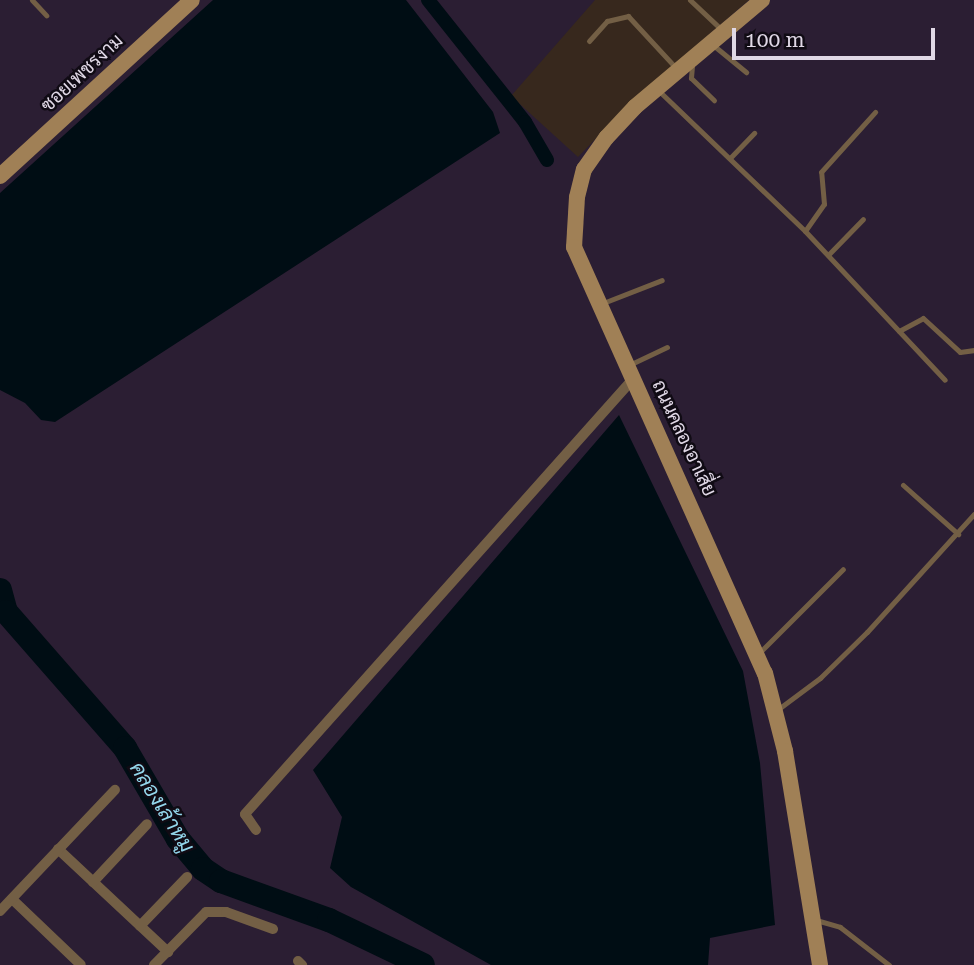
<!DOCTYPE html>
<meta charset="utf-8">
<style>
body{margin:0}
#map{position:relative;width:974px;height:965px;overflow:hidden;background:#2b1e33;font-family:"Roboto Serif",Sarabun,serif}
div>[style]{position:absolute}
.industrial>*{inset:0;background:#37281d}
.water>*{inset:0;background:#000d14}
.canal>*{height:14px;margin:-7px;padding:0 7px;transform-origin:7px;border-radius:7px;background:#000d14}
.river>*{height:24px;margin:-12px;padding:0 12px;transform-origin:12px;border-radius:12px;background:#000d14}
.lane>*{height:5px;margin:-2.5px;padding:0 2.5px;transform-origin:2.5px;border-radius:2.5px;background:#735f45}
.street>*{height:10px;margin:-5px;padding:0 5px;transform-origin:5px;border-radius:5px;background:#735f45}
.secondary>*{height:16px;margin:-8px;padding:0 8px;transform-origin:8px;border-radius:8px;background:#a08056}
span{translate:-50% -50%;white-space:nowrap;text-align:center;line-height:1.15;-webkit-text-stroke:5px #100b14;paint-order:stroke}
.street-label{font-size:19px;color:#e0d8e6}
.water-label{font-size:21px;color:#93d6eb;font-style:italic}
.scale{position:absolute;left:732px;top:28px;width:203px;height:32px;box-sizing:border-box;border:4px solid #e0d8e6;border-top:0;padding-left:9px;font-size:21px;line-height:24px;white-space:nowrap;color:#e0d8e6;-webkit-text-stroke:5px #100b14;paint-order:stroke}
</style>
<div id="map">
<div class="industrial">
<div style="clip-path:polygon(595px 0,749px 0,633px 100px,578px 157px,511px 96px)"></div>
</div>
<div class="water">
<div style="clip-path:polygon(213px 0,406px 0,493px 112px,500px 133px,55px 422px,41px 420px,25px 403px,0 390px,0 193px)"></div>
<div style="clip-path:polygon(619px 415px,743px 671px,760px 763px,775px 925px,710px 938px,708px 965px,491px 965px,351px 887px,330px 868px,342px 817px,313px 770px)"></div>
</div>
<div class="canal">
<div style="left:428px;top:0;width:156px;rotate:51.5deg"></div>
<div style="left:525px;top:122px;width:44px;rotate:59.9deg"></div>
</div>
<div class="river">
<div style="left:0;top:590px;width:23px;rotate:75deg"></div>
<div style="left:6px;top:612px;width:181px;rotate:48.8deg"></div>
<div style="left:125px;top:748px;width:105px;rotate:59.8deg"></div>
<div style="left:178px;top:839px;width:39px;rotate:50deg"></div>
<div style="left:203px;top:869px;width:22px;rotate:34deg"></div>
<div style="left:221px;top:881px;width:115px;rotate:19.9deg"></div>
<div style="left:329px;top:920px;width:104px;rotate:25.6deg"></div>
</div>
<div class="lane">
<div style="left:32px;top:0;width:21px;rotate:47deg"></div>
<div style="left:690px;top:0;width:44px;rotate:43.2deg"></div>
<div style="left:589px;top:41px;width:27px;rotate:-48deg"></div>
<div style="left:607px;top:21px;width:22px;rotate:-13deg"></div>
<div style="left:628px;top:16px;width:71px;rotate:47.3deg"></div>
<div style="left:713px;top:45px;width:43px;rotate:39.3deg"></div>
<div style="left:692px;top:66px;width:12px;rotate:95deg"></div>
<div style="left:691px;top:78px;width:32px;rotate:44deg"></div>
<div style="left:659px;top:91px;width:202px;rotate:43.8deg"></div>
<div style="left:805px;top:231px;width:204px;rotate:46.8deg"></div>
<div style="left:730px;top:158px;width:35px;rotate:-46deg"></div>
<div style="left:805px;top:231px;width:33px;rotate:-55deg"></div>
<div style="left:824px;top:204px;width:32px;rotate:-95deg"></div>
<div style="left:821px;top:172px;width:81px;rotate:-48deg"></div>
<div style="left:828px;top:255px;width:50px;rotate:-45.8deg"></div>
<div style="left:603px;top:303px;width:63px;rotate:-21.3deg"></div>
<div style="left:899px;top:331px;width:27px;rotate:-28deg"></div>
<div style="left:923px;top:318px;width:50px;rotate:42.6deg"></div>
<div style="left:960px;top:352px;width:14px;rotate:-8deg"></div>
<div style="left:629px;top:365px;width:42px;rotate:-25.3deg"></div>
<div style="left:903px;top:485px;width:74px;rotate:41.7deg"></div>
<div style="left:758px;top:654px;width:120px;rotate:-45deg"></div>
<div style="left:777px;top:710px;width:54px;rotate:-36.7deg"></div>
<div style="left:820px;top:678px;width:66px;rotate:-44.4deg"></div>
<div style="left:867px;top:632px;width:159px;rotate:-47.8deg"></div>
<div style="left:816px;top:920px;width:25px;rotate:16deg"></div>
<div style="left:840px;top:927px;width:62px;rotate:37.8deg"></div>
</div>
<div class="street">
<div style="left:256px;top:830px;width:19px;rotate:-125deg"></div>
<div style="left:245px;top:814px;width:583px;rotate:-48.27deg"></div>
<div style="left:58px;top:849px;width:151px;rotate:43.1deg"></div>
<div style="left:93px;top:882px;width:79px;rotate:-47deg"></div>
<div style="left:12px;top:899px;width:95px;rotate:43.7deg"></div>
<div style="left:0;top:911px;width:167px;rotate:-46.5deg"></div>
<div style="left:140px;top:926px;width:68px;rotate:-46.2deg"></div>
<div style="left:298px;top:961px;width:6px;rotate:45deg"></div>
<div style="left:154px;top:965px;width:74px;rotate:-45.5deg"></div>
<div style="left:206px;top:912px;width:20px"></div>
<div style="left:226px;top:912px;width:50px;rotate:19.9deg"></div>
</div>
<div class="secondary">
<div style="left:762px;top:0;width:166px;rotate:139.9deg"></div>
<div style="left:635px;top:107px;width:42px;rotate:133.1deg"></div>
<div style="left:606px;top:138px;width:38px;rotate:125deg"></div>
<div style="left:584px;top:169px;width:29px;rotate:104deg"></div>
<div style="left:577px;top:197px;width:50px;rotate:93.4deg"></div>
<div style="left:574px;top:247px;width:467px;rotate:65.9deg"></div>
<div style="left:765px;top:673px;width:81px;rotate:75.6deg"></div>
<div style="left:785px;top:751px;width:217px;rotate:80.7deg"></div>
<div style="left:0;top:176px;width:260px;rotate:-42.5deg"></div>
</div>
<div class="street-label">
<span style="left:82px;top:73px;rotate:-43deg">ซอยเพชรงาม</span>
<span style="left:684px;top:438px;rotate:65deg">ถนนคลองอาเสี่ย</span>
</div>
<div class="water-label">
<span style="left:162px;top:807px;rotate:58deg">คลองเล้าหมู</span>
</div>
<div class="scale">100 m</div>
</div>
